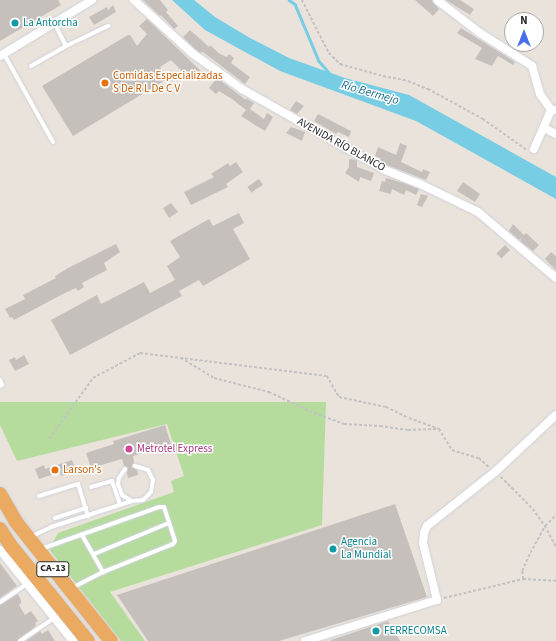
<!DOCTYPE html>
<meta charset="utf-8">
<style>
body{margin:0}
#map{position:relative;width:556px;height:641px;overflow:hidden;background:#eae3db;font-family:"Source Sans 3",sans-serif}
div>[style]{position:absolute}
.green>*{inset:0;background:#b5dc9c}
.water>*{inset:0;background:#76cde4}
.stream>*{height:2.5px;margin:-1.25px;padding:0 1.25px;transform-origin:1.25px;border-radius:1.25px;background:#76cde4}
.building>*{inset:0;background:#c5c0bb;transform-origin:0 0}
.path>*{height:1.5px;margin-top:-0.75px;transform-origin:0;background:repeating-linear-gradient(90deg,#c3c3c3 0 3px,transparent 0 5px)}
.roads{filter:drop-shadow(0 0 1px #ced2dc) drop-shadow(0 0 1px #ced2dc)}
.service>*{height:4px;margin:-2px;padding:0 2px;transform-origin:2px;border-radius:2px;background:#fff}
.minor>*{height:8px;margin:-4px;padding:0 4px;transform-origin:4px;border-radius:4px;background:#fff}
.trunk>*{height:14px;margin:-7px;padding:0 7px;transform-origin:7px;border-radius:7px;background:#ebaa62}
.dots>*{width:11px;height:11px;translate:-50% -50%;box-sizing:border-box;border:2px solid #fff;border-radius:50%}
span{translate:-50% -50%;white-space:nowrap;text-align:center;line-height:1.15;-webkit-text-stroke:3px #fff;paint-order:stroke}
.shield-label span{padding:1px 3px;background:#fff;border:1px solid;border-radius:3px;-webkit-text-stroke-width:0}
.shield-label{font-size:10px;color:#282828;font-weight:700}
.culture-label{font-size:11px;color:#0d838f}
.left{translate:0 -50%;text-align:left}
.food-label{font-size:11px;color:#c56008}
.street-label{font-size:11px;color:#282828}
.hotel-label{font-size:11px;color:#b23c85}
.water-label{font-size:12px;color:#186c8d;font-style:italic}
.north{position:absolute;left:504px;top:12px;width:40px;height:40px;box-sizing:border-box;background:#fff;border:1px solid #a9a9a9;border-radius:50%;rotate:0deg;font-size:11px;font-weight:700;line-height:16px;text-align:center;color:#282828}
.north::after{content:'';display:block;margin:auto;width:14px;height:18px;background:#476feb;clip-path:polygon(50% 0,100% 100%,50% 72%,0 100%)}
</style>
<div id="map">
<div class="green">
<div style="clip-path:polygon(0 402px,326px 402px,322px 525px,110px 592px,145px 641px,121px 641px,49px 549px,58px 533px,174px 492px,171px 481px,184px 476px,167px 424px,17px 461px,0 425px)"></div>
</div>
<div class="water">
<div style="clip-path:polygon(172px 0,194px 0,215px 17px,250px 38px,289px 58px,345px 78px,409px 95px,556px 177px,556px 199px,416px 121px,280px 71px,205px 30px)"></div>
</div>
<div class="stream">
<div style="left:289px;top:0;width:7px;rotate:34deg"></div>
<div style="left:295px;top:4px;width:62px;rotate:67.2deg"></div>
<div style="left:319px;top:61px;width:18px;rotate:49deg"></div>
</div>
<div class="building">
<div style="clip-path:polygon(0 0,58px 0,61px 5px,0 41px)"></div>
<div style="clip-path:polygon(143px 0,160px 0,168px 10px,166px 12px,178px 26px,174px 29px,161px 15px,160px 16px)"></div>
<div style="clip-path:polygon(415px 0,432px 0,439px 9px,433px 16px)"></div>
<div style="clip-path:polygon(446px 0,460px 0,474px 9px,470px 15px)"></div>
<div style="clip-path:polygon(113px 5px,116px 12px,94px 25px,89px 17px,107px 7px,108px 10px)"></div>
<div style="clip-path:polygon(147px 19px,205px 75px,200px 81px,185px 70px,183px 72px,171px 60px,160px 67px,167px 79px,73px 136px,42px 86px,128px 35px,130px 35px,137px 46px,147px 34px,139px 26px)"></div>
<div style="clip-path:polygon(461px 28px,515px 62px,513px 65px,498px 56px,492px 66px,475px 59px,482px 48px,457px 33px)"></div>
<div style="clip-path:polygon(190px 30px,209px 47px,210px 45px,220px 54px,227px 57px,229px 54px,234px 58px,231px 63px,250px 77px,245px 84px,203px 52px,201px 53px,195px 49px,183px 37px)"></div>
<div style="clip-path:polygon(217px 78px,246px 100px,246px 98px,254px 103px,250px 109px,264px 119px,267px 113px,273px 117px,265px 131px,241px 116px,246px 110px,232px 99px,219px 91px,216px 94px,209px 88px)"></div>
<div style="clip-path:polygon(296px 101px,304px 106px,297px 114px,290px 110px)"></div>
<div style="clip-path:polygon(318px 114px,351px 131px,349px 137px,338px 132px,336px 134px,314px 121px)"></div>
<div style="clip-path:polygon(291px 127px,305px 132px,302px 141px,286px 133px)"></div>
<div style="clip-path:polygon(400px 143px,407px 146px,401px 162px,422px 172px,423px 169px,430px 172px,426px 180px,387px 165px,377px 159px,382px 159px,375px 156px,378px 147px,396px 155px)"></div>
<div style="clip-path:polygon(349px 159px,357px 160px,357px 167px,374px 173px,371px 181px,360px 177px,359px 182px,345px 173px,349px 167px)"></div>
<div style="clip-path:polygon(236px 162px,243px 172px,226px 184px,228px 187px,191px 205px,184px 192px,214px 177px,211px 174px,228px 163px,230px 166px)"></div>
<div style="clip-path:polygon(386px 178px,404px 183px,419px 189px,416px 195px,406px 190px,404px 195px,392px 189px,391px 194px,379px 191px,382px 181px,385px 182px)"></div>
<div style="left:259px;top:179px;width:7px;height:14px;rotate:56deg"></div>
<div style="clip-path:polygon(463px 182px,480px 194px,475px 202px,457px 191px)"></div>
<div style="clip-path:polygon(421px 194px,428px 196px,422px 207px,417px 205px)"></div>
<div style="clip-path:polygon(171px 203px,178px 212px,169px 218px,163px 208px)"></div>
<div style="clip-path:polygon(239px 213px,244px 223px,233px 229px,250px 259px,203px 286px,199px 280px,179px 291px,182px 296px,70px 355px,51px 320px,97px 295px,101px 304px,144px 282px,150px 293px,175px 280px,167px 266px,180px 257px,170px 241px,209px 219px,213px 226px)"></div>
<div style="clip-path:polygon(513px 224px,524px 235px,526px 233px,539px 245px,533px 251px,520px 241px,522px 237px,519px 240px,509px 231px)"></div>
<div style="clip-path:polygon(116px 244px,120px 252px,104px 263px,107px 270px,82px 283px,84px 287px,78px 291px,76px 288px,65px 293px,14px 320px,12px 317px,10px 318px,5px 309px,25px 299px,23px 295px,56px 278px,55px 276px,68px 268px)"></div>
<div style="left:505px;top:245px;width:7px;height:12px;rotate:45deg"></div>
<div style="clip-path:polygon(551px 252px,556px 256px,556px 270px,545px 259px)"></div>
<div style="clip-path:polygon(24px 355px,29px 364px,15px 371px,9px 360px,15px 357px,16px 360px)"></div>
<div style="clip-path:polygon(165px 425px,171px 444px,133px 456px,134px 463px,132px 467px,137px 470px,138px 475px,128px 478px,127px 473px,128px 468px,124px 466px,122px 459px,91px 468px,86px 453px,114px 444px,113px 441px)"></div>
<div style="clip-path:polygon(72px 460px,76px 471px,61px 476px,60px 472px,39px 479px,35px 469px,44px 465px,45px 469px)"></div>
<div style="clip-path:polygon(395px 504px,427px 597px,279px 641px,148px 641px,117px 595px)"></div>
<div style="clip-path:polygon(0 563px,17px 586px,0 598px)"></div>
<div style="clip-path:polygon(18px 594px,21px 600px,21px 603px,19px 605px,25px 615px,31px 611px,38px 621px,35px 623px,36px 626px,17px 641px,0 641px,0 605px)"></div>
<div style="clip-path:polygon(388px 621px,400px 641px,331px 641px,331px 640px)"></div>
<div style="clip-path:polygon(48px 630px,55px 641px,26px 641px,40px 631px,42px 634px)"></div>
</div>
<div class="path">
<div style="left:302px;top:0;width:59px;rotate:63deg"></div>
<div style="left:329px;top:53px;width:16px;rotate:45deg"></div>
<div style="left:340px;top:64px;width:45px;rotate:15.6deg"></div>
<div style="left:383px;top:76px;width:25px;rotate:11deg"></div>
<div style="left:408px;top:81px;width:22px;rotate:22deg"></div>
<div style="left:428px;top:89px;width:63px;rotate:28.6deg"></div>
<div style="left:483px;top:119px;width:54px;rotate:35.2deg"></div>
<div style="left:181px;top:358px;width:39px;rotate:31deg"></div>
<div style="left:214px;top:378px;width:57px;rotate:14.3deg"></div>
<div style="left:269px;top:392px;width:50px;rotate:25deg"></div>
<div style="left:314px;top:413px;width:32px;rotate:20deg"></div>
<div style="left:344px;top:424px;width:36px;rotate:3deg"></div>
<div style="left:380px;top:426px;width:28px;rotate:8deg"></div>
<div style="left:408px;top:430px;width:29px;rotate:-2deg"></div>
<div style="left:49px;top:439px;width:75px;rotate:-54.2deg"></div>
<div style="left:93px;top:378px;width:53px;rotate:-28deg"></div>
<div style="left:140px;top:353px;width:188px;rotate:7deg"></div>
<div style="left:327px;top:376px;width:24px;rotate:60deg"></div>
<div style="left:339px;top:397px;width:48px;rotate:12deg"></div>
<div style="left:386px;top:407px;width:25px;rotate:26deg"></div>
<div style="left:409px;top:418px;width:32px;rotate:20deg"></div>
<div style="left:439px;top:429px;width:25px;rotate:58deg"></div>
<div style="left:452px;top:450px;width:28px;rotate:17deg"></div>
<div style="left:479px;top:458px;width:13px;rotate:42deg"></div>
<div style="left:501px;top:477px;width:45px;rotate:45deg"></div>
<div style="left:533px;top:509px;width:21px;rotate:55deg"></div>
<div style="left:545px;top:526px;width:24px;rotate:62deg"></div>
<div style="left:523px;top:579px;width:8px;rotate:-97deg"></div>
<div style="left:522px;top:571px;width:20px;rotate:-66deg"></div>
<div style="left:530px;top:553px;width:31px;rotate:-61deg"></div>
<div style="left:545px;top:526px;width:16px;rotate:-45deg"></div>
<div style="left:444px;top:598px;width:81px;rotate:-13.5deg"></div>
<div style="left:523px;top:579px;width:33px;rotate:3deg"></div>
</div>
<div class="roads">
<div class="service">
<div style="left:66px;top:46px;width:47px;rotate:-25.5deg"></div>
<div style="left:4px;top:54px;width:101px;rotate:60.9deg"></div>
<div style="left:31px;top:66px;width:40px;rotate:-29.7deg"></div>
<div style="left:66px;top:46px;width:25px;rotate:-117deg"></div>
<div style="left:0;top:380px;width:5px;rotate:68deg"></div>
<div style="left:2px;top:385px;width:2px;rotate:153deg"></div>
<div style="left:125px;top:469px;width:11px;rotate:124deg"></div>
<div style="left:119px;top:478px;width:6px;rotate:99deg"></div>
<div style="left:118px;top:484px;width:12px;rotate:70deg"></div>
<div style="left:122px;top:495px;width:12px;rotate:31deg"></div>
<div style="left:132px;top:501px;width:11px;rotate:-5deg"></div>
<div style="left:143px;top:500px;width:11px;rotate:-45deg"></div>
<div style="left:151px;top:492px;width:12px;rotate:-81deg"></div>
<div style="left:153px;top:480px;width:11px;rotate:-117deg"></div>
<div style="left:148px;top:470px;width:14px;rotate:-163deg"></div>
<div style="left:91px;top:487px;width:22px;rotate:-16deg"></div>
<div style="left:112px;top:481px;width:24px;rotate:71deg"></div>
<div style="left:39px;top:496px;width:41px;rotate:-17.1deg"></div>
<div style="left:78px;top:484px;width:34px;rotate:73deg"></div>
<div style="left:55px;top:518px;width:33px;rotate:-18deg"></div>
<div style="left:82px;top:535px;width:43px;rotate:60.4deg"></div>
<div style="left:30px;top:537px;width:23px;rotate:-25deg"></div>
<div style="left:51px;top:527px;width:85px;rotate:-17.8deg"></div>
<div style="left:41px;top:549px;width:125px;rotate:-19.6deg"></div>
<div style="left:159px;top:507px;width:5px"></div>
<div style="left:164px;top:507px;width:36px;rotate:72deg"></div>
<div style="left:175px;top:541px;width:4px;rotate:124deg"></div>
<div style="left:173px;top:544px;width:75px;rotate:158.2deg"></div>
<div style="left:103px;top:572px;width:34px;rotate:153deg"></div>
<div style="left:94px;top:554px;width:81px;rotate:-22.5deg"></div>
<div style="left:0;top:602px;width:32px;rotate:-34deg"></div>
<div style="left:20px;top:641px;width:41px;rotate:-34.1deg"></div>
</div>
<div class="minor">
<div style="left:134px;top:0;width:79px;rotate:42.4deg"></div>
<div style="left:192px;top:53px;width:62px;rotate:35.8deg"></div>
<div style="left:242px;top:89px;width:164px;rotate:29.5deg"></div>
<div style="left:385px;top:170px;width:35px;rotate:22deg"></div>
<div style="left:418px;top:183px;width:67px;rotate:25.8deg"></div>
<div style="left:478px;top:212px;width:102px;rotate:40.2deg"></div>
<div style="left:437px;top:0;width:54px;rotate:37.5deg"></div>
<div style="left:480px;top:33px;width:62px;rotate:32.4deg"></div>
<div style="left:532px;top:66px;width:29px;rotate:74deg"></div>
<div style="left:540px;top:94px;width:19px;rotate:55deg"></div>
<div style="left:551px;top:110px;width:5px"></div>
<div style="left:0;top:56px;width:108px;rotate:-31.3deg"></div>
<div style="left:544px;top:128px;width:13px;rotate:27deg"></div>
<div style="left:534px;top:149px;width:43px;rotate:-66.4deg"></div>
<div style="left:0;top:550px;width:117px;rotate:51.3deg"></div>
<div style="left:305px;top:641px;width:138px;rotate:-17.3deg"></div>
<div style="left:437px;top:600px;width:59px;rotate:-103.8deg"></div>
<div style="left:423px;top:543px;width:10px;rotate:-84deg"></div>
<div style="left:424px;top:533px;width:8px;rotate:-67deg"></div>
<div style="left:427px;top:526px;width:87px;rotate:-38.5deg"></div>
<div style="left:495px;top:472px;width:83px;rotate:-43.1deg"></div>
</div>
<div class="trunk">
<div style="left:0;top:494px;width:32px;rotate:60deg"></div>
<div style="left:16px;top:522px;width:152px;rotate:51.4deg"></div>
<div style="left:0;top:529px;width:20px;rotate:57deg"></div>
<div style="left:11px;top:546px;width:122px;rotate:51deg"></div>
</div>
</div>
<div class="dots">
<div style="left:15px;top:23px;background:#0f9aa8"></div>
<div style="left:105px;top:83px;background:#e8710a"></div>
<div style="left:129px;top:449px;background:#d1479c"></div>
<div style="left:55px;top:470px;background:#e8710a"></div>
<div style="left:333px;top:549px;background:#0f9aa8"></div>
<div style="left:376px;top:631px;background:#0f9aa8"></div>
</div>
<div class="shield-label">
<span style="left:53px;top:569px">CA-13</span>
</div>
<div class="culture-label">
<span class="left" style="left:23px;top:23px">La Antorcha</span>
<span class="left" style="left:341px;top:549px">Agencia<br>La Mundial</span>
<span class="left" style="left:384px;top:631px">FERRECOMSA</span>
</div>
<div class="food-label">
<span class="left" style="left:113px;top:83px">Comidas Especializadas<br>S De R L De C V</span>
<span class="left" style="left:63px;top:470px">Larson's</span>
</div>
<div class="street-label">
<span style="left:341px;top:145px;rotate:29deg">AVENIDA RÍO BLANCO</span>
</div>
<div class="hotel-label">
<span class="left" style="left:137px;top:449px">Metrotel Express</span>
</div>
<div class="water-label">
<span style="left:370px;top:93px;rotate:16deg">Río Bermejo</span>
</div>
<div class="north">N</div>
</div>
